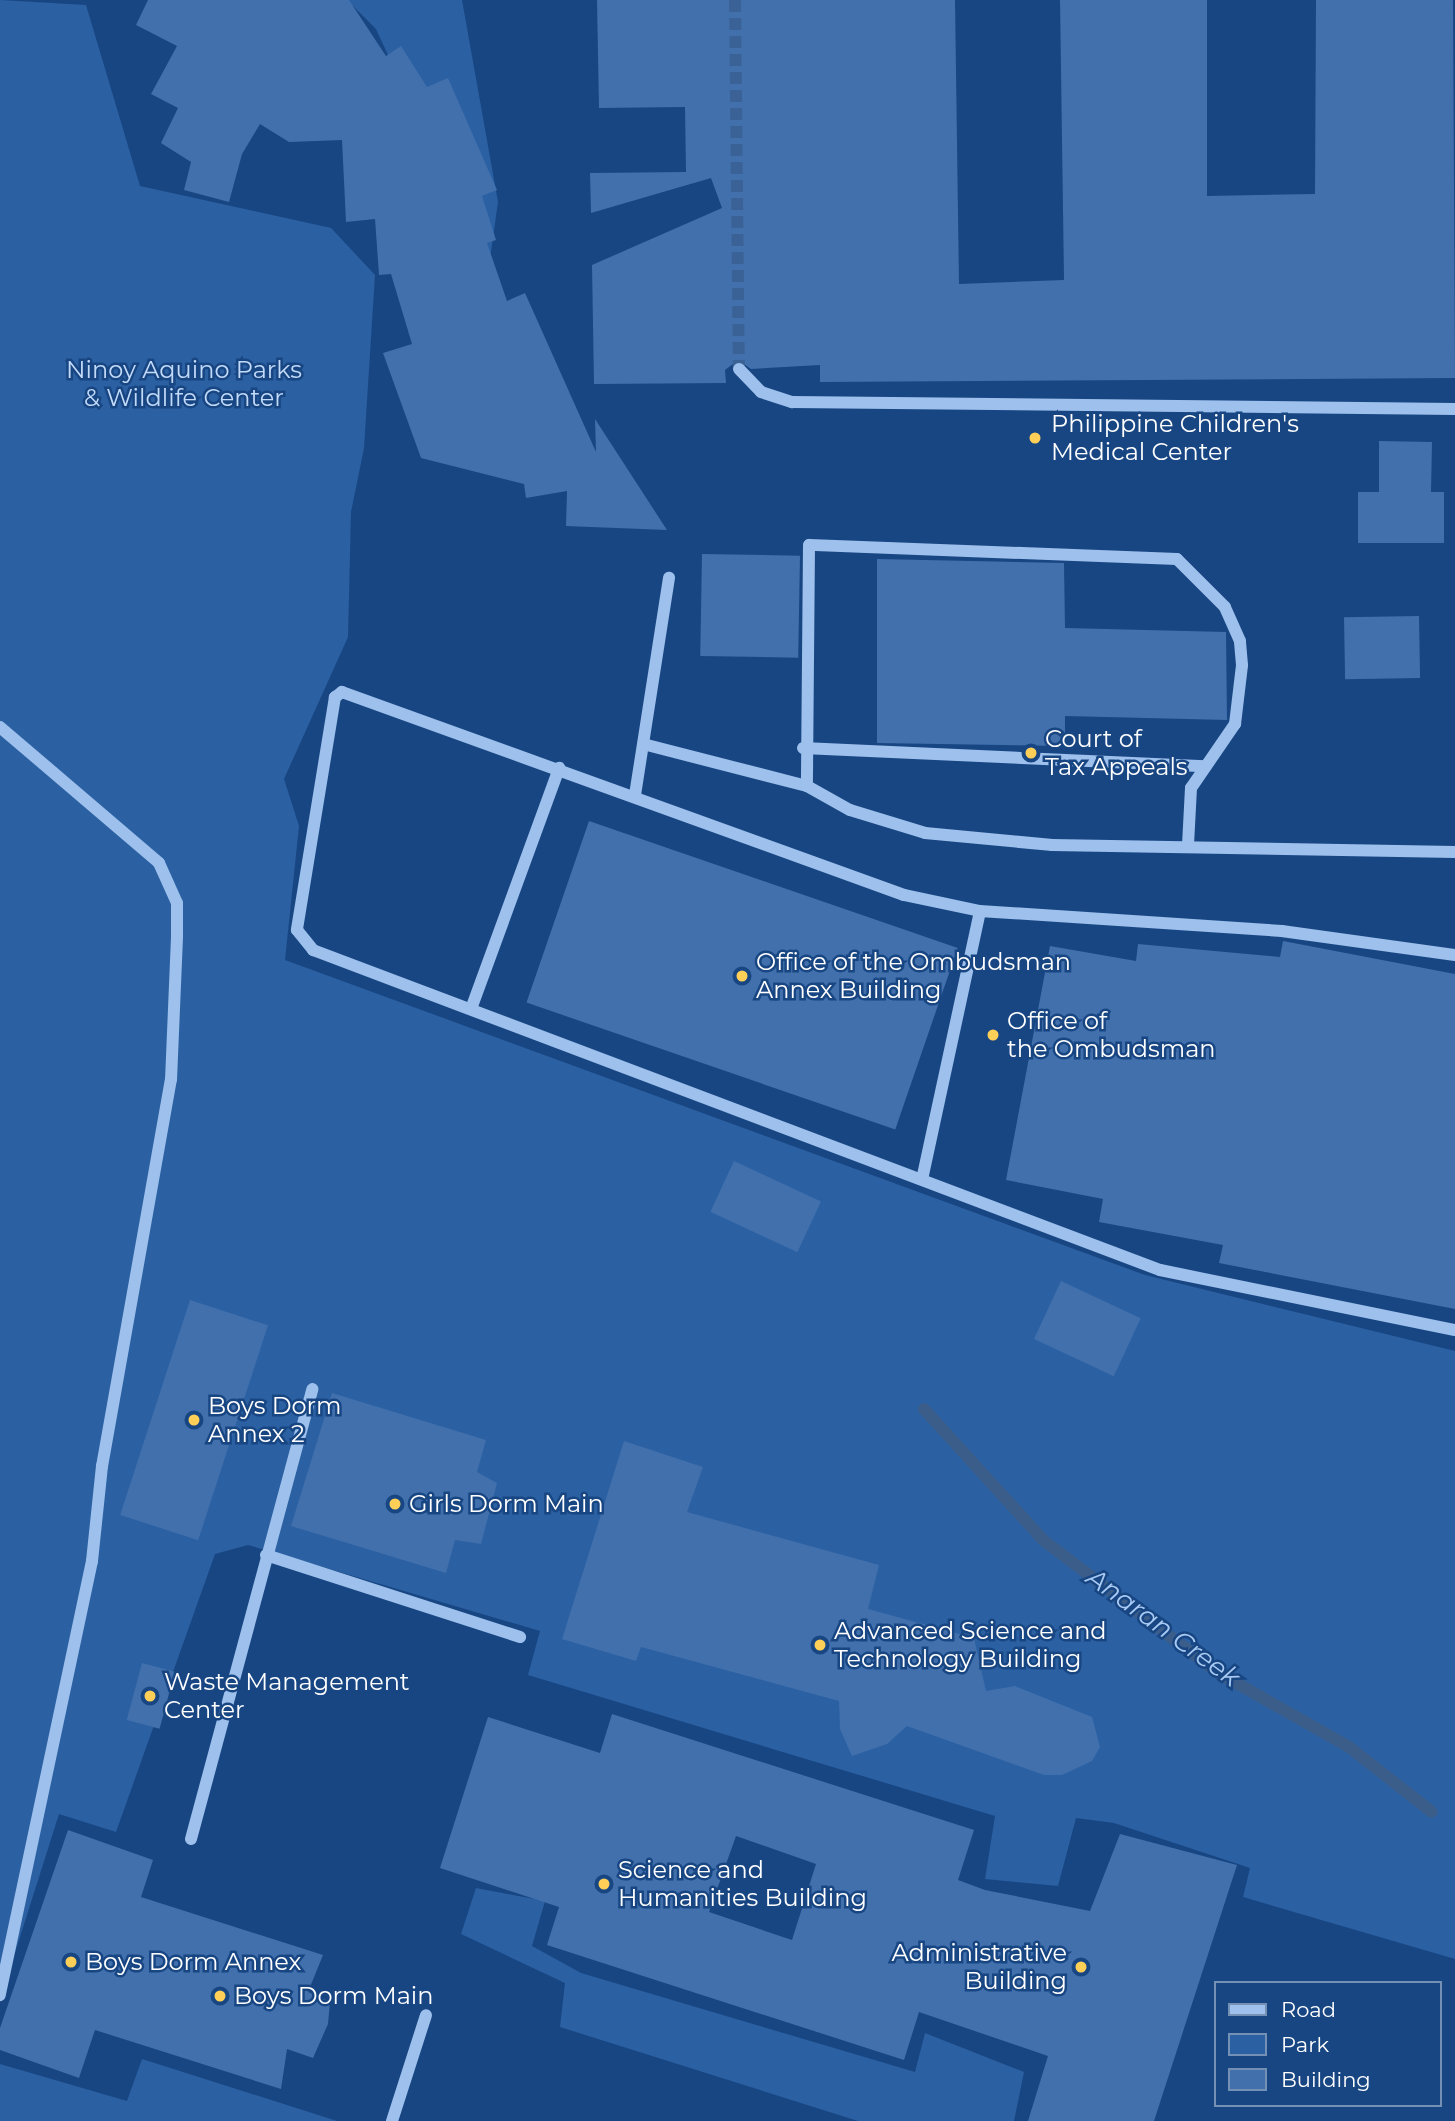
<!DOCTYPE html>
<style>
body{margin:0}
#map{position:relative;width:1455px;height:2121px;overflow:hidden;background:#184683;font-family:Montserrat,sans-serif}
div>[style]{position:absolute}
.green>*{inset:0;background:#2b60a2}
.stream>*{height:12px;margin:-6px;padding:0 6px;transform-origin:6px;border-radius:6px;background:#3b5d8a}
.building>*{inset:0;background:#4170ad;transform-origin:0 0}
.minor-tunnel>*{height:12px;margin-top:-6px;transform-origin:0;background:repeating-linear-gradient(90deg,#3b6296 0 12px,transparent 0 18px)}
.minor>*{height:12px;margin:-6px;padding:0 6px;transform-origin:6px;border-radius:6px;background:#9dc0ec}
.dots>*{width:19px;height:19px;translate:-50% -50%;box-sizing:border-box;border:4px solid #184683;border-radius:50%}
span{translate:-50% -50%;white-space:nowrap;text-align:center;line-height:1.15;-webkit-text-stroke:5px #184683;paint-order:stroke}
.park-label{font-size:24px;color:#c2daf9}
.poi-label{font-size:24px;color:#fff}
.left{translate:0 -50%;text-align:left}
.right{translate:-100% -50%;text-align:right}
.water-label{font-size:26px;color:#a8caf3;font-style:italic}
.legend{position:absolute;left:1214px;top:1981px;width:228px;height:126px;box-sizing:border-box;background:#184683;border:2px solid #7490b5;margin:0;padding:9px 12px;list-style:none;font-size:21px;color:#fff}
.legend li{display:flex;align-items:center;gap:14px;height:35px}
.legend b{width:35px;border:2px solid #7490b5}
</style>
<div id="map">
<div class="green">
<div style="clip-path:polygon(0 0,86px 5px,140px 186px,331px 228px,375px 275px,364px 448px,351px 512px,348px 637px,284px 779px,299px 826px,285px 960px,1145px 1275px,1455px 1351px,1455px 1959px,1243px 1897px,1250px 1868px,1114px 1823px,1076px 1818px,1058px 1886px,985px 1879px,995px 1816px,528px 1675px,540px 1631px,248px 1545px,215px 1554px,116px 1832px,59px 1814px,0 2000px)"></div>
<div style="clip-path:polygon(347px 0,462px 0,498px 202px,488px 273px,376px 29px)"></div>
<div style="clip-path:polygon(476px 1888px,545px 1901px,532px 1946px,581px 1973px,915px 2072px,925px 2033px,1024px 2072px,1014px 2121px,858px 2121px,560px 2027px,565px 1983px,461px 1934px)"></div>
<div style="clip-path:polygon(142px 2059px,337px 2121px,0 2121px,0 2064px,127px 2101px)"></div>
</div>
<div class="stream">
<div style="left:924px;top:1409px;width:177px;rotate:47.7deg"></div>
<div style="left:1043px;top:1540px;width:218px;rotate:37.2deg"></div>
<div style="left:1217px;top:1672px;width:152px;rotate:29.6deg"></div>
<div style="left:1349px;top:1747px;width:105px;rotate:38.1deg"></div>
</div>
<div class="building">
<div style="clip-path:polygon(148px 0,349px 0,386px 56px,401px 46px,427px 87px,448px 78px,497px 190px,482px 196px,496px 240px,487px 243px,507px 301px,525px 293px,596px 452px,595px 419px,667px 530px,566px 526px,567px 491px,526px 498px,524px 484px,421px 458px,383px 353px,412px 344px,391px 274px,379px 275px,375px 219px,346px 222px,342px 140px,289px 142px,260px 124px,242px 154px,229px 202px,184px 190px,191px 162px,161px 143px,178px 108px,151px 94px,177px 46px,136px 25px)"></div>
<div style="clip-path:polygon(597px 0,955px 0,959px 284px,1064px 280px,1060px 0,1207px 0,1207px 196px,1315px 194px,1316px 0,1453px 0,1455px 378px,820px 382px,820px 365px,751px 369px,738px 360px,725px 370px,726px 383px,594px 384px,592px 265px,722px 208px,711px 178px,591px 213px,590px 173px,686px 172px,685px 107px,599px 108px)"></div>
<div style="clip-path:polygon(1379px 441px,1432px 442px,1431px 492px,1444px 492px,1444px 543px,1358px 543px,1358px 492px,1379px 492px)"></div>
<div style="left:702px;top:554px;width:98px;height:102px;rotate:1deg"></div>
<div style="clip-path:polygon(877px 559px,1064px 563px,1065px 628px,1226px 632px,1227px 720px,1065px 716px,1065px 746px,877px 743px)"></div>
<div style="left:1419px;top:616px;width:62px;height:75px;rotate:89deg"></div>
<div style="left:589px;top:821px;width:390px;height:192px;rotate:19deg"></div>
<div style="clip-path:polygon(1283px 941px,1455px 974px,1455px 1309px,1219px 1263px,1223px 1245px,1099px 1222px,1103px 1199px,1006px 1180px,1050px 946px,1136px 961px,1138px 944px,1280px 957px)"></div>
<div style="left:734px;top:1161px;width:96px;height:56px;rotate:25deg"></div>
<div style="left:1061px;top:1281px;width:88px;height:64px;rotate:25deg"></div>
<div style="left:190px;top:1300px;width:82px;height:226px;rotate:18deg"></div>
<div style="clip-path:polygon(332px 1393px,486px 1440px,477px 1472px,497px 1483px,481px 1544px,455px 1540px,446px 1573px,291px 1526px)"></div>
<div style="clip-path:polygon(624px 1441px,703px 1467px,687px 1512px,879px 1565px,868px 1609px,974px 1638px,986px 1691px,1015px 1686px,1092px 1717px,1100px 1747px,1092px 1761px,1062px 1775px,1044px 1775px,907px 1726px,887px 1744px,852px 1756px,840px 1729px,839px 1701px,641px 1647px,636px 1661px,562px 1639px)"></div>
<div style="left:142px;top:1663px;width:34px;height:59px;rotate:15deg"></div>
<div style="clip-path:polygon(evenodd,612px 1714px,974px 1830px,958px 1880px,985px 1890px,1090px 1911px,1120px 1834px,1237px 1865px,1154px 2121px,1028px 2121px,1048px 2056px,919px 2012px,904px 2060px,547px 1945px,559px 1907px,440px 1868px,488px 1717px,600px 1753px,612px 1714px,736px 1836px,816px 1864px,792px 1940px,709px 1912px,736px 1836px)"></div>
<div style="clip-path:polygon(68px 1830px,153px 1860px,141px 1897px,323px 1955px,308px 1992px,330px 2002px,328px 2024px,313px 2058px,287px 2049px,281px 2089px,95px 2030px,79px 2078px,0 2050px,0 2028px)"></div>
</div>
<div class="minor-tunnel">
<div style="left:735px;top:0;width:369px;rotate:89.4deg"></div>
</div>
<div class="minor">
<div style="left:739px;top:369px;width:32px;rotate:46deg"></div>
<div style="left:761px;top:392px;width:33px;rotate:18deg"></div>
<div style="left:792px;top:402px;width:663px;rotate:0.6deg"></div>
<div style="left:0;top:727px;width:209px;rotate:40.5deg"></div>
<div style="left:159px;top:863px;width:44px;rotate:65.8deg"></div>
<div style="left:177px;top:903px;width:34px;rotate:90deg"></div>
<div style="left:177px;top:937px;width:142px;rotate:92.4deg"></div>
<div style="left:171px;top:1079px;width:393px;rotate:100.1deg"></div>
<div style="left:102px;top:1466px;width:96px;rotate:96deg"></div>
<div style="left:92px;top:1561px;width:444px;rotate:102deg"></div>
<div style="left:647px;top:745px;width:165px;rotate:14.4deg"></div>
<div style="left:803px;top:748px;width:402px;rotate:2.6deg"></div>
<div style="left:635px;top:795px;width:220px;rotate:-81.1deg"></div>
<div style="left:1188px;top:845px;width:57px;rotate:-87deg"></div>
<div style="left:1191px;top:788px;width:78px;rotate:-55.5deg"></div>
<div style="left:1235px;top:724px;width:59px;rotate:-83.2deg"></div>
<div style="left:1242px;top:665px;width:24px;rotate:-95deg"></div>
<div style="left:1240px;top:641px;width:37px;rotate:-114deg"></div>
<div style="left:1225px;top:607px;width:68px;rotate:-135deg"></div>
<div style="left:1177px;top:559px;width:368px;rotate:-177.8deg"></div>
<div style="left:809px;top:545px;width:241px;rotate:90.5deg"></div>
<div style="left:807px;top:786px;width:49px;rotate:29.2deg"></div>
<div style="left:850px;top:810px;width:78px;rotate:17deg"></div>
<div style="left:925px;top:833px;width:128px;rotate:5.4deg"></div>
<div style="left:1052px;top:845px;width:403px;rotate:1deg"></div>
<div style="left:1455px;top:955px;width:175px;rotate:-172.1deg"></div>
<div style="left:1282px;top:931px;width:303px;rotate:-176.2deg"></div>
<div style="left:980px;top:911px;width:78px;rotate:-168.1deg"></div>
<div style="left:904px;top:895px;width:598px;rotate:-160.14deg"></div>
<div style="left:342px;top:692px;width:9px;rotate:144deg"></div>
<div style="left:335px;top:697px;width:236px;rotate:99.3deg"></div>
<div style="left:297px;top:930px;width:26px;rotate:51deg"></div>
<div style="left:313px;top:950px;width:905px;rotate:20.7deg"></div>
<div style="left:1160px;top:1270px;width:301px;rotate:11.5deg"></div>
<div style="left:471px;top:1009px;width:257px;rotate:-69.9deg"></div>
<div style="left:923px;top:1175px;width:270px;rotate:-77.8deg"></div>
<div style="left:266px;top:1555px;width:267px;rotate:17.9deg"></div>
<div style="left:191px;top:1839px;width:466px;rotate:-74.9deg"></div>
<div style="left:392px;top:2121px;width:111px;rotate:-72.2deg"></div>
</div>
<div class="dots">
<div style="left:1035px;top:438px;background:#ffcf57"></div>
<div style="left:1031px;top:753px;background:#ffcf57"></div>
<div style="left:742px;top:976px;background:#ffcf57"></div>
<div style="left:993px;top:1035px;background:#ffcf57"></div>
<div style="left:194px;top:1420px;background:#ffcf57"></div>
<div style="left:395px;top:1504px;background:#ffcf57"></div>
<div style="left:820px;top:1645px;background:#ffcf57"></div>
<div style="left:150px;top:1696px;background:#ffcf57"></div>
<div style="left:604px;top:1884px;background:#ffcf57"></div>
<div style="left:71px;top:1962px;background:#ffcf57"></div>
<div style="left:1081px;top:1967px;background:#ffcf57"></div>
<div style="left:220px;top:1996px;background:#ffcf57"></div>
</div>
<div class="park-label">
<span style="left:184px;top:384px">Ninoy Aquino Parks<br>&amp; Wildlife Center</span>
</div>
<div class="poi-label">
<span class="left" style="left:1051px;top:438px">Philippine Children's<br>Medical Center</span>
<span class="left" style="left:1045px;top:753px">Court of<br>Tax Appeals</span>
<span class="left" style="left:756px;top:976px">Office of the Ombudsman<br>Annex Building</span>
<span class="left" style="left:1007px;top:1035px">Office of<br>the Ombudsman</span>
<span class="left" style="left:208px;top:1420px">Boys Dorm<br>Annex 2</span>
<span class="left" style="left:409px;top:1504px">Girls Dorm Main</span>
<span class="left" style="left:834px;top:1645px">Advanced Science and<br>Technology Building</span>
<span class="left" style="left:164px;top:1696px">Waste Management<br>Center</span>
<span class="left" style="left:618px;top:1884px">Science and<br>Humanities Building</span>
<span class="right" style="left:1067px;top:1967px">Administrative<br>Building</span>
<span class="left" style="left:85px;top:1962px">Boys Dorm Annex</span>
<span class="left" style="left:234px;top:1996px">Boys Dorm Main</span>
</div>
<div class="water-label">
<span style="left:1163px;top:1628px;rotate:36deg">Anaran Creek</span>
</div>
<ul class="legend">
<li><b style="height:9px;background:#9dc0ec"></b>Road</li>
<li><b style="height:19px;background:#2b60a2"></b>Park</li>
<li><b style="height:19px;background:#4170ad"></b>Building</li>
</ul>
</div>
